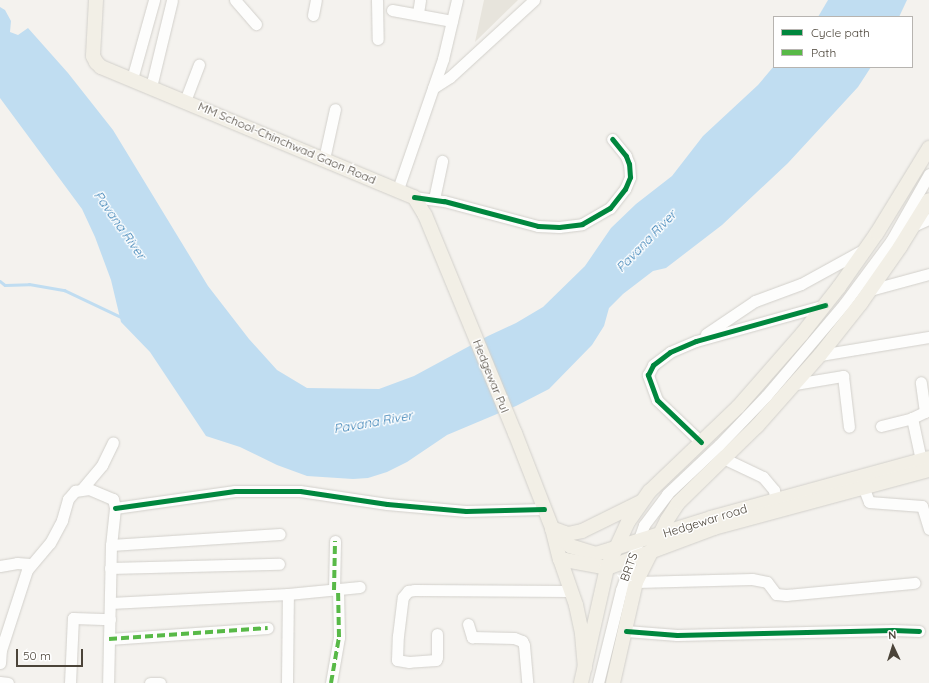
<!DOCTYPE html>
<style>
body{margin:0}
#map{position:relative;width:929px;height:683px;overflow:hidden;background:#f4f2ee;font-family:Quicksand,sans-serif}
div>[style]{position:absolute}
.residential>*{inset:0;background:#e7e4dc}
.water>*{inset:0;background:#c0ddf1}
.stream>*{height:2.5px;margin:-1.25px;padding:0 1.25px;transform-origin:1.25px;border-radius:1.25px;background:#c0ddf1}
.roads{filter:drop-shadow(0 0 1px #d2d0cb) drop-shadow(0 0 1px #d2d0cb)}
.minor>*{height:11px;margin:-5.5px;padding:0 5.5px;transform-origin:5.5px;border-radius:5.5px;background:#fdfdfc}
.major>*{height:14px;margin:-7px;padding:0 7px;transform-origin:7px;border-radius:7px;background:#f2efe6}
.quiet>*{height:4px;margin-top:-2px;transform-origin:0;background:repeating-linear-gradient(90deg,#58b947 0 8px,transparent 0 12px)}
.cycleway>*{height:5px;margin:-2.5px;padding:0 2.5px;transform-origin:2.5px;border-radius:2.5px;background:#00873e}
span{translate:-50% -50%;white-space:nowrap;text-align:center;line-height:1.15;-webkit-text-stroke:3px #fff;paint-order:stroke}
.street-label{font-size:12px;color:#4b4439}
.water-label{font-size:13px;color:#2e7ab2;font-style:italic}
.legend{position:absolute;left:773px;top:16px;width:140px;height:52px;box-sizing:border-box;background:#fff;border:1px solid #b7b4b0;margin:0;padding:5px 7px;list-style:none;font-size:12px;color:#4b4439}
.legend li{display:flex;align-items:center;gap:8px;height:20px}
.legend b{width:20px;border:1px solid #b7b4b0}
.north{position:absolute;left:873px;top:627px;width:40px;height:40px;-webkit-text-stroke:3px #fff;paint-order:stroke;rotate:356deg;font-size:11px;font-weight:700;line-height:16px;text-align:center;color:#4b4439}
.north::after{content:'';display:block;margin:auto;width:14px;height:18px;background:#4b4439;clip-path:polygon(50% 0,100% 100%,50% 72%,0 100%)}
.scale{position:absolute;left:16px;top:649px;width:67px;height:18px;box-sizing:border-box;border:2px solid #4b4439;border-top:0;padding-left:5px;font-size:12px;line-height:14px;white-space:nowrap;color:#4b4439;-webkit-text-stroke:3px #fff;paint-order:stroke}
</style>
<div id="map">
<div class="residential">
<div style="clip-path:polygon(484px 0,518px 0,475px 42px)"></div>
</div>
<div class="water">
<div style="clip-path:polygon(828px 0,907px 0,899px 17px,818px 17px)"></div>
<div style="clip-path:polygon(0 7px,5px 10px,11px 21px,10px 32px,18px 35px,28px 28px,68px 73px,113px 130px,208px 286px,249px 339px,277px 370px,307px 388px,379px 389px,414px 376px,488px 336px,516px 323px,543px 307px,585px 266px,611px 228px,636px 204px,672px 176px,703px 136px,758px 85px,774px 66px,871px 67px,858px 87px,788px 163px,722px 225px,666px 268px,653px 271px,623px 294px,609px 308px,604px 326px,592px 345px,549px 389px,516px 406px,447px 435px,407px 462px,387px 472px,368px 478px,353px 479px,307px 476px,277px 465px,240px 447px,206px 436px,150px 352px,121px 322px,111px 280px,95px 237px,82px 209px,0 98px)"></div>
</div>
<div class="stream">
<div style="left:0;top:281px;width:6px;rotate:39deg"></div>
<div style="left:5px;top:285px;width:24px;rotate:-2deg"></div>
<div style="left:29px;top:284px;width:36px;rotate:10deg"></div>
<div style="left:64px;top:290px;width:63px;rotate:25.3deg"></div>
</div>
<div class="roads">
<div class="minor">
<div style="left:235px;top:0;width:32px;rotate:49deg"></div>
<div style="left:377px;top:0;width:39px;rotate:89deg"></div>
<div style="left:392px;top:10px;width:61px;rotate:10.4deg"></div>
<div style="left:418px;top:13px;width:13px;rotate:-81deg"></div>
<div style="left:313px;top:15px;width:15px;rotate:-79deg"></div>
<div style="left:132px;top:79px;width:82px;rotate:-74.4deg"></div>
<div style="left:151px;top:87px;width:89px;rotate:-76.4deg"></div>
<div style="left:433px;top:88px;width:20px;rotate:-33deg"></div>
<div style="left:450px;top:77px;width:114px;rotate:-42.5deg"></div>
<div style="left:185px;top:101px;width:39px;rotate:-69deg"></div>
<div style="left:324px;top:159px;width:51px;rotate:-77.6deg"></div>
<div style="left:398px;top:189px;width:138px;rotate:-70.9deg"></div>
<div style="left:443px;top:59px;width:61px;rotate:-76.7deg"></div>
<div style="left:414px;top:197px;width:30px;rotate:8deg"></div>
<div style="left:444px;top:201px;width:97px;rotate:14.9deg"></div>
<div style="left:538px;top:226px;width:21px;rotate:3deg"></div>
<div style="left:559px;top:227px;width:23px;rotate:-7deg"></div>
<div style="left:582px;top:224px;width:32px;rotate:-30deg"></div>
<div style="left:610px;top:208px;width:24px;rotate:-52deg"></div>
<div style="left:625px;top:189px;width:13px;rotate:-67deg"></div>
<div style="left:630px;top:177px;width:13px;rotate:-94deg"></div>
<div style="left:629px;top:164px;width:9px;rotate:-111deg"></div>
<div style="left:626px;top:156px;width:22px;rotate:-129deg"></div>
<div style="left:434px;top:199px;width:39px;rotate:-78deg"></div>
<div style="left:913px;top:226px;width:17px;rotate:-24deg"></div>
<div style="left:870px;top:290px;width:61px;rotate:-15.2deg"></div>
<div style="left:706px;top:334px;width:59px;rotate:-34deg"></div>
<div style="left:755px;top:301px;width:49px;rotate:-20.3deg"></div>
<div style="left:801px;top:284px;width:73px;rotate:-28.7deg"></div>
<div style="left:820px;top:355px;width:110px;rotate:-9.4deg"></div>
<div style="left:795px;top:384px;width:49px;rotate:-9.5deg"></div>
<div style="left:843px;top:376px;width:51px;rotate:83.3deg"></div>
<div style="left:912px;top:418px;width:43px;rotate:77.9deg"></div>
<div style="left:881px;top:426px;width:32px;rotate:-14deg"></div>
<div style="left:912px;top:418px;width:14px;rotate:-25deg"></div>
<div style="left:925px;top:412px;width:30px;rotate:-98deg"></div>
<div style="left:701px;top:442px;width:61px;rotate:-136.3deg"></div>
<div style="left:657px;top:400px;width:27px;rotate:-110deg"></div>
<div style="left:648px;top:375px;width:11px;rotate:-63deg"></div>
<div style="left:653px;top:365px;width:21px;rotate:-37deg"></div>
<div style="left:670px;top:352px;width:28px;rotate:-23deg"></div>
<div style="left:696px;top:341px;width:134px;rotate:-15.6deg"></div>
<div style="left:723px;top:458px;width:44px;rotate:25.4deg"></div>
<div style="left:763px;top:477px;width:17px;rotate:50deg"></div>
<div style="left:774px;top:490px;width:17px;rotate:83deg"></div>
<div style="left:861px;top:481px;width:22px;rotate:69deg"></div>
<div style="left:869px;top:502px;width:53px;rotate:4.3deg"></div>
<div style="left:922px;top:506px;width:24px;rotate:73deg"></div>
<div style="left:82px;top:489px;width:31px;rotate:-50deg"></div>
<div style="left:102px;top:465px;width:25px;rotate:-64deg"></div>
<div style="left:115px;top:508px;width:121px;rotate:-8.1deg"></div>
<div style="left:235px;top:491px;width:65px"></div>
<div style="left:300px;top:491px;width:88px;rotate:8.5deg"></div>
<div style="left:387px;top:504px;width:79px;rotate:5.1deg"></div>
<div style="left:466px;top:511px;width:78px;rotate:-1.5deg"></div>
<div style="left:111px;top:545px;width:169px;rotate:-3.7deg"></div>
<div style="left:0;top:566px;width:17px;rotate:-10deg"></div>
<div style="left:17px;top:563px;width:13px;rotate:4deg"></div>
<div style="left:110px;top:568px;width:169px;rotate:-1.4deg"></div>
<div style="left:636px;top:582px;width:116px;rotate:-1.5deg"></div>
<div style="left:752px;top:579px;width:15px;rotate:11deg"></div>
<div style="left:767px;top:582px;width:15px;rotate:53deg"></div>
<div style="left:776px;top:594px;width:10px;rotate:6deg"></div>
<div style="left:786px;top:595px;width:129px;rotate:-5.4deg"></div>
<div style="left:334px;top:590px;width:49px;rotate:-88.8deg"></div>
<div style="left:110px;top:603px;width:178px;rotate:-2.9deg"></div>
<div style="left:288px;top:594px;width:72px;rotate:-5.6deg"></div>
<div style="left:468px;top:624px;width:14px;rotate:73deg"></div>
<div style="left:472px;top:637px;width:42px;rotate:1.4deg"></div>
<div style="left:514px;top:638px;width:9px;rotate:21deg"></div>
<div style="left:522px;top:641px;width:4px;rotate:63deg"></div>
<div style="left:524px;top:645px;width:38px;rotate:85deg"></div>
<div style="left:626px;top:631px;width:51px;rotate:4.5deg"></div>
<div style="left:677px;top:635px;width:216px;rotate:-1.3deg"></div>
<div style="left:893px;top:630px;width:26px;rotate:2deg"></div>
<div style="left:437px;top:634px;width:23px;rotate:90deg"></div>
<div style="left:437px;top:657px;width:3px;rotate:108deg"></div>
<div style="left:436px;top:660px;width:27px;rotate:176deg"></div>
<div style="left:409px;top:662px;width:12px;rotate:-171deg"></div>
<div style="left:397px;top:660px;width:24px;rotate:-88deg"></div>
<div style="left:398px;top:636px;width:39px;rotate:-83deg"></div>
<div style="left:403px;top:597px;width:8px;rotate:-50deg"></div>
<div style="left:408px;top:591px;width:6px;rotate:-9deg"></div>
<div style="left:414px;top:590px;width:157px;rotate:0.4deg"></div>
<div style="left:109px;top:639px;width:159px;rotate:-4deg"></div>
<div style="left:0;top:663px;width:13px;rotate:-86deg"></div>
<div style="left:1px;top:650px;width:84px;rotate:-72deg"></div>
<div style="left:27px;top:570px;width:35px;rotate:-50deg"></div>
<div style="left:50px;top:543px;width:26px;rotate:-62deg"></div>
<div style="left:62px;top:520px;width:22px;rotate:-74deg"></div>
<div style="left:68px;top:499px;width:11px;rotate:-49deg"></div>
<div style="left:75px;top:491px;width:14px;rotate:-8deg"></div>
<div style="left:89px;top:489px;width:26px;rotate:23deg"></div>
<div style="left:113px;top:499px;width:9px;rotate:77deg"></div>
<div style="left:115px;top:508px;width:37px;rotate:96deg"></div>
<div style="left:111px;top:545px;width:138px;rotate:91.2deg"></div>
<div style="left:0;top:682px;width:8px;rotate:7deg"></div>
<div style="left:70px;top:683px;width:65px;rotate:-87.4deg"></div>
<div style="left:73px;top:618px;width:37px;rotate:2deg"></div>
<div style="left:150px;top:683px;width:10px"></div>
<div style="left:287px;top:683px;width:89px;rotate:-89.4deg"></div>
<div style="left:331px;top:683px;width:47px;rotate:-80.1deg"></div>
<div style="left:339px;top:637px;width:48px;rotate:-91.2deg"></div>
<div style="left:598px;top:683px;width:96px;rotate:-76.1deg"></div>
<div style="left:621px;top:590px;width:69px;rotate:-70.5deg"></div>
<div style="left:644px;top:525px;width:39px;rotate:-53deg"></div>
<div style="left:667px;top:494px;width:71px;rotate:-43.3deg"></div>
<div style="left:719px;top:445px;width:68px;rotate:-46.2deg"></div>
<div style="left:766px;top:396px;width:121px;rotate:-49.7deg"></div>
<div style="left:844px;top:304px;width:79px;rotate:-53.3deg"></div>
<div style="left:891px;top:241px;width:77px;rotate:-60.4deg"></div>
</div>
<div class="major">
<div style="left:96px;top:0;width:56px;rotate:93.1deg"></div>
<div style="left:93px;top:56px;width:7px;rotate:63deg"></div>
<div style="left:96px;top:62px;width:7px;rotate:45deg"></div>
<div style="left:101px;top:67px;width:339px;rotate:22.6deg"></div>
<div style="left:414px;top:197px;width:21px;rotate:59deg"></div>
<div style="left:425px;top:215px;width:236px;rotate:67.6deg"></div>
<div style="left:515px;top:433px;width:102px;rotate:68.7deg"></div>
<div style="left:552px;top:528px;width:32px;rotate:76deg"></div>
<div style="left:560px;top:559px;width:49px;rotate:70.8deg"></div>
<div style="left:576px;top:605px;width:30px;rotate:78deg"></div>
<div style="left:582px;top:634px;width:34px;rotate:85deg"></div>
<div style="left:552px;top:529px;width:25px;rotate:43deg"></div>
<div style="left:570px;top:546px;width:27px;rotate:17deg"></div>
<div style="left:596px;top:554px;width:121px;rotate:-17.4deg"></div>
<div style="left:711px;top:518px;width:226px;rotate:-15.4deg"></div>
<div style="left:554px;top:529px;width:15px;rotate:20deg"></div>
<div style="left:568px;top:534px;width:14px;rotate:-12deg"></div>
<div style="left:582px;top:531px;width:66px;rotate:-26.2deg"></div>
<div style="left:560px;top:559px;width:48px;rotate:10.8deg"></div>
<div style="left:607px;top:568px;width:114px;rotate:-20.5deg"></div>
<div style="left:714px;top:528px;width:223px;rotate:-15.1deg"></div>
<div style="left:581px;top:683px;width:118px;rotate:-77.3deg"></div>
<div style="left:607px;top:568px;width:51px;rotate:-65.5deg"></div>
<div style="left:628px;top:522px;width:38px;rotate:-55deg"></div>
<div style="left:650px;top:491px;width:122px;rotate:-43.7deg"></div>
<div style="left:738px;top:407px;width:97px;rotate:-48.8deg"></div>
<div style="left:802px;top:334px;width:60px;rotate:-51.8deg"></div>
<div style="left:839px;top:287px;width:66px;rotate:-54.9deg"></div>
<div style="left:877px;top:233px;width:100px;rotate:-58.5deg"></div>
<div style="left:613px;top:683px;width:104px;rotate:-77.2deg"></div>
<div style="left:636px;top:582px;width:69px;rotate:-63.4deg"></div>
<div style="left:667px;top:520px;width:20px;rotate:-57deg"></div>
<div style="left:678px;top:503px;width:110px;rotate:-44.3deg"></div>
<div style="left:757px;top:426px;width:95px;rotate:-48.4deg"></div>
<div style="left:820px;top:355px;width:66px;rotate:-51.7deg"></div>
<div style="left:861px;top:303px;width:68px;rotate:-55.1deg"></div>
<div style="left:900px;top:247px;width:55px;rotate:-58.3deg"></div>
</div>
</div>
<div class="quiet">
<div style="left:334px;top:590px;width:49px;rotate:-88.8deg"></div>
<div style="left:109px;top:639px;width:159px;rotate:-4deg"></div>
<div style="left:331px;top:683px;width:47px;rotate:-80.1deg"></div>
<div style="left:339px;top:637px;width:48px;rotate:-91.2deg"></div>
</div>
<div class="cycleway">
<div style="left:414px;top:197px;width:30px;rotate:8deg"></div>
<div style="left:444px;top:201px;width:97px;rotate:14.9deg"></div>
<div style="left:538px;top:226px;width:21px;rotate:3deg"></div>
<div style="left:559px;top:227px;width:23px;rotate:-7deg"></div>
<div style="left:582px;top:224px;width:32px;rotate:-30deg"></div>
<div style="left:610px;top:208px;width:24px;rotate:-52deg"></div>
<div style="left:625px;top:189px;width:13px;rotate:-67deg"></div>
<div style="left:630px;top:177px;width:13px;rotate:-94deg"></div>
<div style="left:629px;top:164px;width:9px;rotate:-111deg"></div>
<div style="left:626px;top:156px;width:22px;rotate:-129deg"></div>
<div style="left:701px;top:442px;width:61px;rotate:-136.3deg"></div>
<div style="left:657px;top:400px;width:27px;rotate:-110deg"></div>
<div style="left:648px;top:375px;width:11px;rotate:-63deg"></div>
<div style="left:653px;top:365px;width:21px;rotate:-37deg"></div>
<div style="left:670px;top:352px;width:28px;rotate:-23deg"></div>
<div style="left:696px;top:341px;width:134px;rotate:-15.6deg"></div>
<div style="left:115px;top:508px;width:121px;rotate:-8.1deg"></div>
<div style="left:235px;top:491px;width:65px"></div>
<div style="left:300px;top:491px;width:88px;rotate:8.5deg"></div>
<div style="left:387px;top:504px;width:79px;rotate:5.1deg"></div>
<div style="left:466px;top:511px;width:78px;rotate:-1.5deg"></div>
<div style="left:626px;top:631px;width:51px;rotate:4.5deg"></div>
<div style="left:677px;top:635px;width:216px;rotate:-1.3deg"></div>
<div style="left:893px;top:630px;width:26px;rotate:2deg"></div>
</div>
<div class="street-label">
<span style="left:287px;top:143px;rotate:23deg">MM School-Chinchwad Gaon Road</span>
<span style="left:491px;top:376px;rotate:68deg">Hedgewar Pul</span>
<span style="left:705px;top:521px;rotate:-17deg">Hedgewar road</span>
<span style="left:629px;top:567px;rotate:-70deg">BRTS</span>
</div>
<div class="water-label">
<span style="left:120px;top:225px;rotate:55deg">Pavana River</span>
<span style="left:646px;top:241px;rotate:-46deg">Pavana River</span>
<span style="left:373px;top:422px;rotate:-10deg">Pavana River</span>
</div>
<ul class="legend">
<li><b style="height:5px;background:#00873e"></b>Cycle path</li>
<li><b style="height:5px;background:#58b947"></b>Path</li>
</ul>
<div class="north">N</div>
<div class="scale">50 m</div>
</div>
